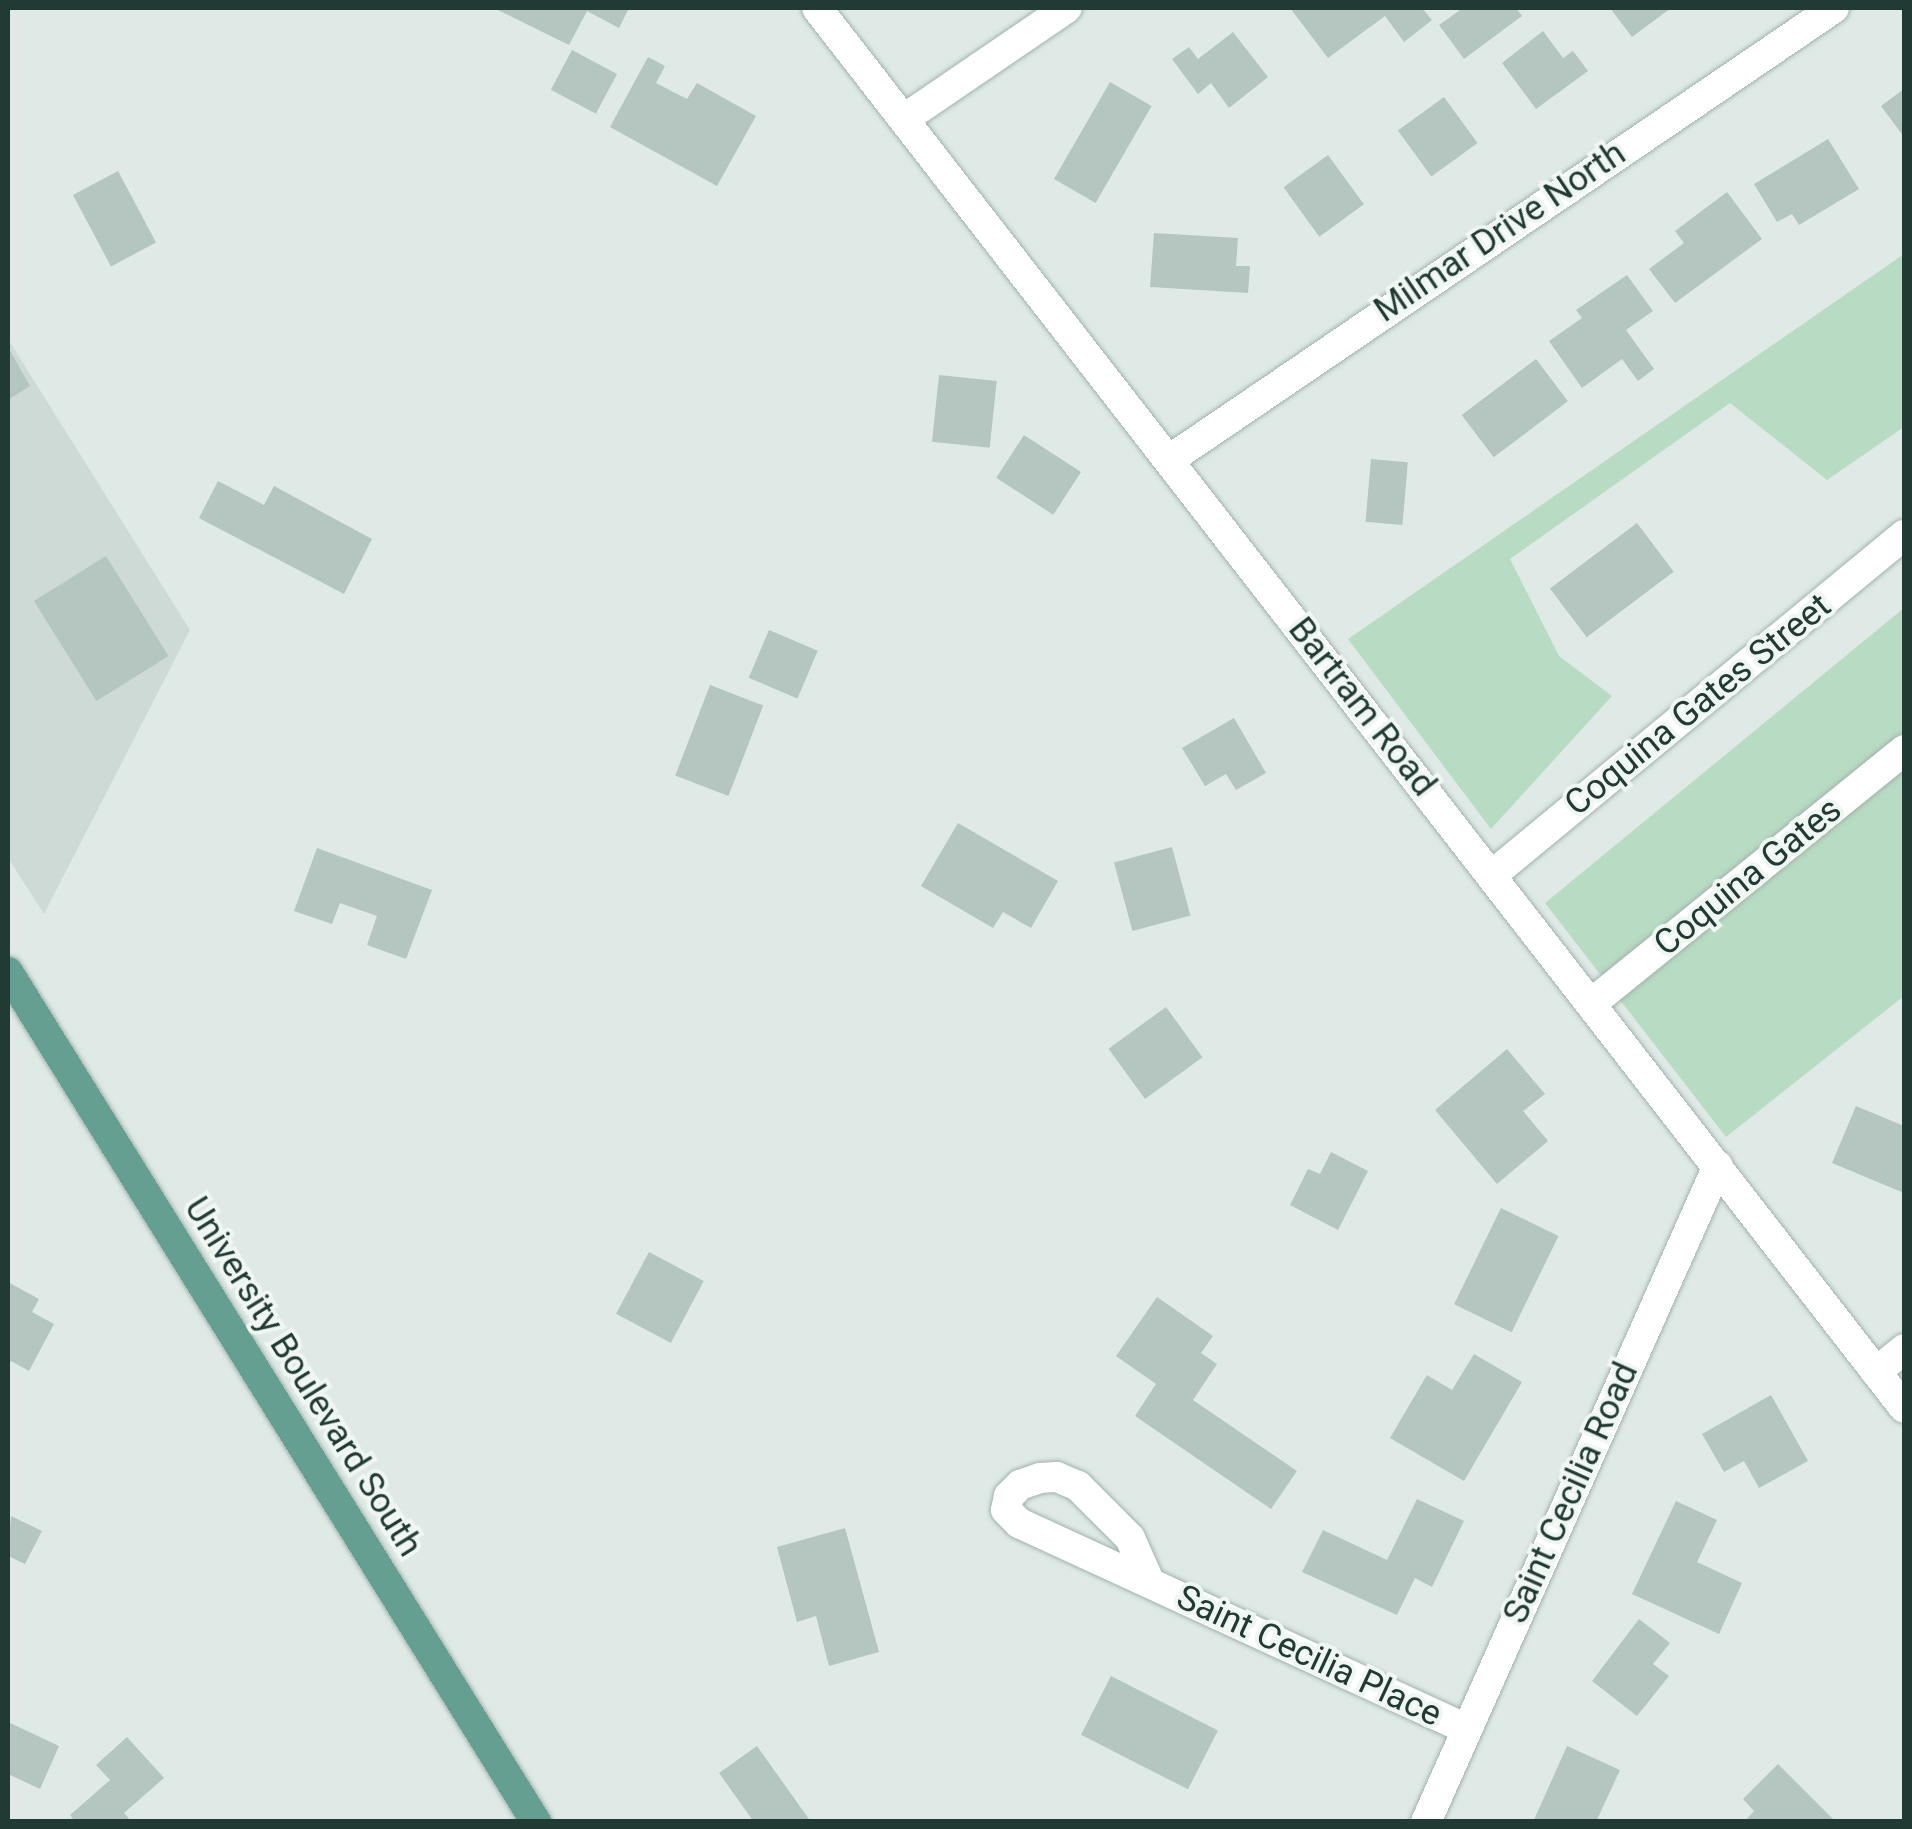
<!DOCTYPE html>
<style>
body{margin:0}
#map{position:relative;width:1912px;height:1829px;overflow:hidden;background:#dfeae6;font-family:Roboto,sans-serif}
div>[style]{position:absolute}
.built>*{inset:0;background:#cedad5}
.green>*{inset:0;background:#b8dbc3}
.building>*{inset:0;background:#b5c5bf;transform-origin:0 0}
.roads{filter:drop-shadow(0 0 2px #a2b2ad) drop-shadow(0 0 2px #a2b2ad)}
.minor>*{height:30px;margin:-15px;padding:0 15px;transform-origin:15px;border-radius:15px;background:#fff}
.tertiary>*{height:30px;margin:-15px;padding:0 15px;transform-origin:15px;border-radius:15px;background:#fff}
.primary>*{height:30px;margin:-15px;padding:0 15px;transform-origin:15px;border-radius:15px;background:#659f91}
span{translate:-50% -50%;white-space:nowrap;text-align:center;line-height:1.15;-webkit-text-stroke:8px #f0f7f3;paint-order:stroke}
.street-label{font-size:35px;color:#213a34}
.frame{position:absolute;inset:0;border:10px solid #213a34;pointer-events:none}
</style>
<div id="map">
<div class="built">
<div style="clip-path:polygon(8px 339px,190px 630px,44px 914px,8px 858px)"></div>
</div>
<div class="green">
<div style="clip-path:polygon(1904px 254px,1904px 427px,1827px 480px,1730px 403px,1510px 559px,1559px 656px,1612px 696px,1491px 829px,1348px 639px)"></div>
<div style="clip-path:polygon(1904px 608px,1904px 996px,1726px 1137px,1545px 903px)"></div>
</div>
<div class="building">
<div style="clip-path:polygon(494px 8px,629px 8px,619px 28px,587px 11px,569px 45px)"></div>
<div style="clip-path:polygon(1290px 8px,1422px 8px,1432px 20px,1404px 42px,1385px 16px,1328px 58px)"></div>
<div style="clip-path:polygon(1463px 8px,1516px 8px,1522px 16px,1464px 59px,1439px 25px)"></div>
<div style="clip-path:polygon(1610px 8px,1671px 8px,1632px 37px)"></div>
<div style="clip-path:polygon(1543px 31px,1563px 58px,1573px 51px,1588px 71px,1536px 109px,1502px 63px)"></div>
<div style="clip-path:polygon(1233px 32px,1268px 77px,1229px 108px,1211px 83px,1198px 94px,1172px 59px,1189px 47px,1198px 59px)"></div>
<div style="left:572px;top:50px;width:51px;height:45px;rotate:28deg"></div>
<div style="clip-path:polygon(648px 57px,665px 66px,656px 83px,687px 99px,697px 83px,756px 116px,717px 186px,610px 127px)"></div>
<div style="left:1110px;top:82px;width:48px;height:112px;rotate:30deg"></div>
<div style="clip-path:polygon(1904px 89px,1904px 137px,1881px 106px)"></div>
<div style="left:1444px;top:97px;width:57px;height:57px;rotate:54deg"></div>
<div style="clip-path:polygon(1828px 139px,1859px 189px,1799px 225px,1792px 214px,1777px 222px,1754px 184px)"></div>
<div style="left:1328px;top:155px;width:61px;height:55px;rotate:54deg"></div>
<div style="left:118px;top:171px;width:81px;height:51px;rotate:62deg"></div>
<div style="clip-path:polygon(1727px 192px,1762px 239px,1675px 303px,1649px 269px,1684px 243px,1675px 231px)"></div>
<div style="clip-path:polygon(1154px 233px,1238px 238px,1236px 266px,1250px 266px,1248px 293px,1150px 287px)"></div>
<div style="clip-path:polygon(1627px 275px,1653px 311px,1626px 330px,1654px 369px,1638px 381px,1622px 359px,1582px 388px,1549px 341px,1582px 318px,1576px 310px)"></div>
<div style="clip-path:polygon(8px 347px,30px 386px,8px 400px)"></div>
<div style="left:1536px;top:359px;width:53px;height:93px;rotate:53deg"></div>
<div style="left:939px;top:375px;width:58px;height:67px;rotate:6deg"></div>
<div style="left:1024px;top:435px;width:68px;height:51px;rotate:33deg"></div>
<div style="left:1371px;top:459px;width:37px;height:63px;rotate:5deg"></div>
<div style="clip-path:polygon(218px 481px,264px 505px,274px 486px,372px 539px,344px 594px,199px 518px)"></div>
<div style="left:1637px;top:523px;width:61px;height:109px;rotate:53deg"></div>
<div style="left:106px;top:556px;width:118px;height:85px;rotate:58deg"></div>
<div style="left:769px;top:630px;width:53px;height:52px;rotate:23deg"></div>
<div style="left:710px;top:685px;width:57px;height:97px;rotate:21deg"></div>
<div style="clip-path:polygon(1234px 718px,1266px 773px,1236px 790px,1226px 774px,1205px 786px,1182px 748px)"></div>
<div style="clip-path:polygon(958px 823px,1058px 881px,1031px 928px,1003px 912px,993px 928px,921px 886px)"></div>
<div style="left:1172px;top:847px;width:71px;height:60px;rotate:75deg"></div>
<div style="clip-path:polygon(317px 848px,432px 890px,406px 959px,367px 945px,377px 916px,340px 903px,332px 924px,294px 911px)"></div>
<div style="left:1166px;top:1007px;width:62px;height:71px;rotate:54deg"></div>
<div style="clip-path:polygon(1507px 1049px,1545px 1094px,1523px 1111px,1548px 1141px,1497px 1184px,1435px 1110px)"></div>
<div style="clip-path:polygon(1856px 1106px,1904px 1126px,1904px 1193px,1832px 1163px)"></div>
<div style="clip-path:polygon(1331px 1152px,1368px 1171px,1338px 1230px,1290px 1205px,1308px 1169px,1320px 1174px)"></div>
<div style="left:1501px;top:1208px;width:64px;height:107px;rotate:26deg"></div>
<div style="left:649px;top:1252px;width:62px;height:70px;rotate:28deg"></div>
<div style="clip-path:polygon(8px 1282px,39px 1299px,32px 1312px,54px 1324px,29px 1371px,11px 1361px,8px 1367px)"></div>
<div style="clip-path:polygon(1157px 1297px,1213px 1336px,1201px 1353px,1217px 1364px,1193px 1400px,1297px 1471px,1271px 1509px,1135px 1416px,1156px 1384px,1116px 1356px)"></div>
<div style="clip-path:polygon(1474px 1354px,1522px 1382px,1464px 1481px,1390px 1438px,1427px 1375px,1452px 1390px)"></div>
<div style="clip-path:polygon(1771px 1395px,1808px 1461px,1759px 1488px,1744px 1461px,1724px 1472px,1702px 1434px)"></div>
<div style="clip-path:polygon(1417px 1499px,1464px 1521px,1432px 1587px,1415px 1578px,1397px 1615px,1302px 1572px,1323px 1530px,1387px 1560px)"></div>
<div style="clip-path:polygon(1676px 1501px,1717px 1520px,1697px 1562px,1742px 1583px,1719px 1634px,1632px 1594px)"></div>
<div style="clip-path:polygon(11px 1516px,42px 1531px,25px 1564px,8px 1556px)"></div>
<div style="clip-path:polygon(845px 1528px,879px 1652px,829px 1666px,816px 1616px,797px 1622px,777px 1547px)"></div>
<div style="clip-path:polygon(1639px 1619px,1670px 1643px,1653px 1664px,1669px 1676px,1637px 1716px,1592px 1681px)"></div>
<div style="left:1111px;top:1676px;width:120px;height:66px;rotate:27deg"></div>
<div style="clip-path:polygon(8px 1722px,59px 1746px,40px 1789px,8px 1774px)"></div>
<div style="clip-path:polygon(127px 1737px,164px 1778px,124px 1813px,132px 1822px,75px 1822px,70px 1815px,110px 1780px,96px 1765px)"></div>
<div style="clip-path:polygon(757px 1746px,811px 1822px,754px 1822px,719px 1773px)"></div>
<div style="clip-path:polygon(1567px 1746px,1620px 1770px,1596px 1822px,1533px 1822px)"></div>
<div style="clip-path:polygon(1778px 1764px,1836px 1822px,1744px 1822px,1754px 1811px,1743px 1799px)"></div>
</div>
<div class="roads">
<div class="minor">
<div style="left:904px;top:119px;width:197px;rotate:-34.3deg"></div>
<div style="left:1169px;top:460px;width:804px;rotate:-34.2deg"></div>
<div style="left:1492px;top:875px;width:534px;rotate:-39.53deg"></div>
<div style="left:1592px;top:1003px;width:402px;rotate:-39deg"></div>
<div style="left:1876px;top:1372px;width:36px;rotate:-39deg"></div>
<div style="left:1150px;top:1583px;width:49px;rotate:-114deg"></div>
<div style="left:1130px;top:1538px;width:74px;rotate:-135deg"></div>
<div style="left:1078px;top:1486px;width:23px;rotate:-157deg"></div>
<div style="left:1057px;top:1477px;width:17px;rotate:177deg"></div>
<div style="left:1040px;top:1478px;width:21px;rotate:161deg"></div>
<div style="left:1020px;top:1485px;width:16px;rotate:135deg"></div>
<div style="left:1009px;top:1496px;width:14px;rotate:102deg"></div>
<div style="left:1006px;top:1510px;width:18px;rotate:45deg"></div>
<div style="left:1019px;top:1523px;width:493px;rotate:24.7deg"></div>
<div style="left:1426px;top:1822px;width:718px;rotate:-66.01deg"></div>
</div>
<div class="tertiary">
<div style="left:817px;top:8px;width:1772px;rotate:52.17deg"></div>
</div>
<div class="primary">
<div style="left:8px;top:972px;width:1001px;rotate:58.15deg"></div>
</div>
</div>
<div class="street-label">
<span style="left:1500px;top:232px;rotate:-34deg">Milmar Drive North</span>
<span style="left:1698px;top:705px;rotate:-39deg">Coquina Gates Street</span>
<span style="left:1362px;top:707px;rotate:52deg">Bartram Road</span>
<span style="left:1748px;top:877px;rotate:-39deg">Coquina Gates</span>
<span style="left:303px;top:1377px;rotate:58deg">University Boulevard South</span>
<span style="left:1571px;top:1493px;rotate:-66deg">Saint Cecilia Road</span>
<span style="left:1309px;top:1656px;rotate:25deg">Saint Cecilia Place</span>
</div>
<div class="frame"></div>
</div>
